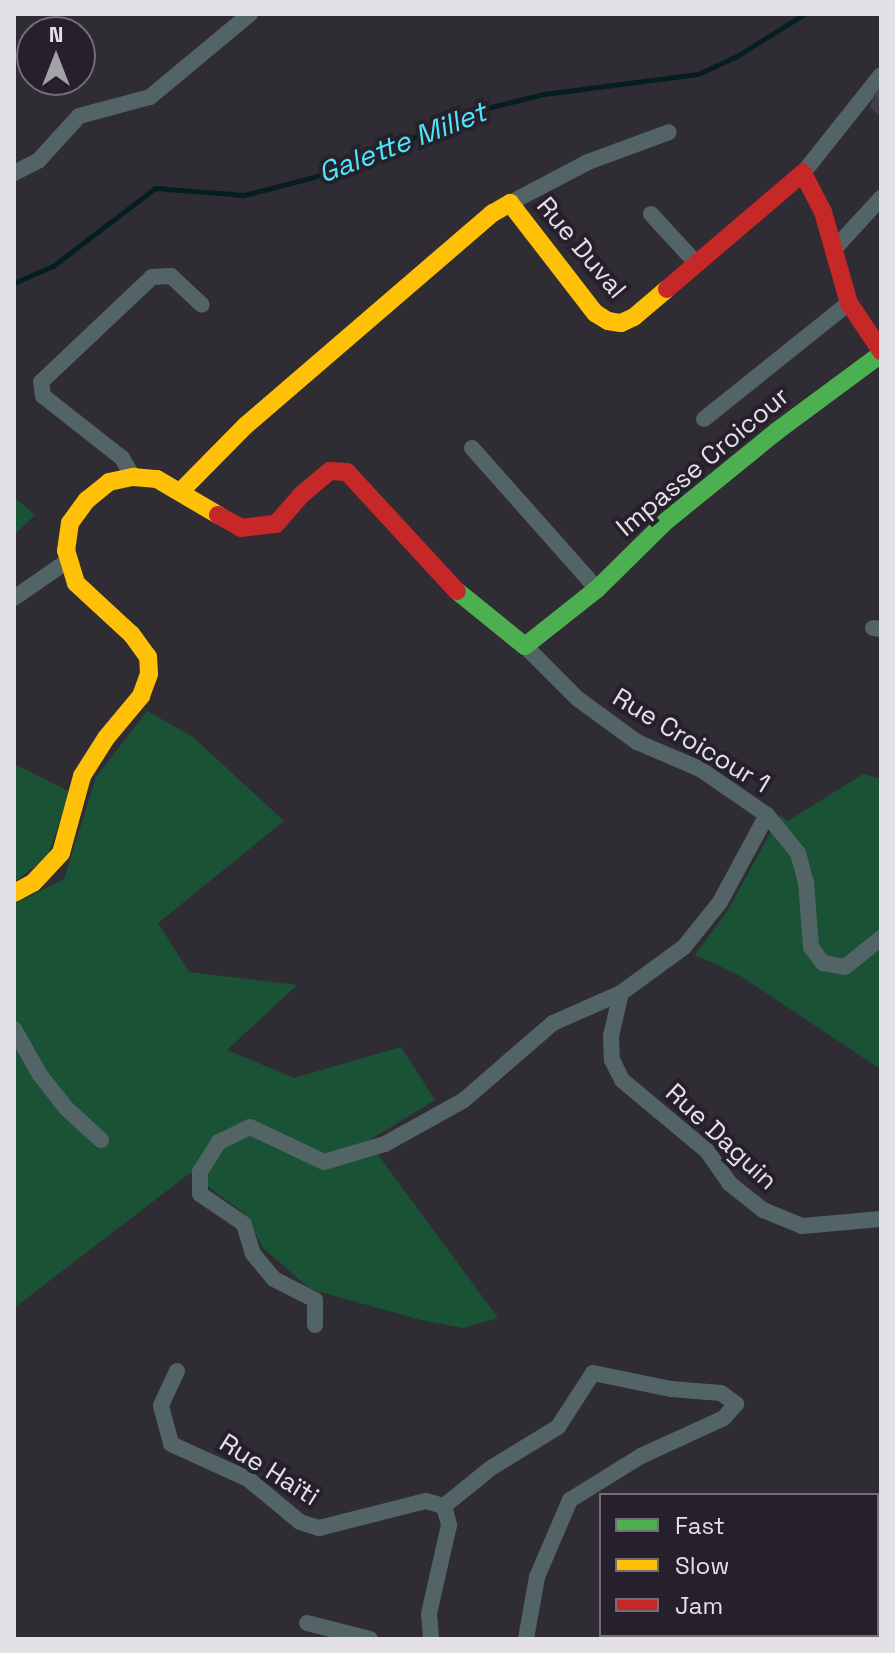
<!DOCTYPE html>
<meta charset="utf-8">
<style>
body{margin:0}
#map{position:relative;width:895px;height:1653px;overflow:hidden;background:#302c34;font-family:"Space Grotesk",sans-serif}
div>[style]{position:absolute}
.green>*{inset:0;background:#1a5235}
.stream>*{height:5px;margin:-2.5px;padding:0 2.5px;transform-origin:2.5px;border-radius:2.5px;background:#041e22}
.street>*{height:16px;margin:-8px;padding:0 8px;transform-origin:8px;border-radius:8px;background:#526466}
.fast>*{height:18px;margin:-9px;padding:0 9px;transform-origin:9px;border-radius:9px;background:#4caf50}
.slow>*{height:18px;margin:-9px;padding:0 9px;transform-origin:9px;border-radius:9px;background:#ffc107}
.jam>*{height:18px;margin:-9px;padding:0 9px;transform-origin:9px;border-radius:9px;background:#c62828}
.wall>*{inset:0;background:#423c48}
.building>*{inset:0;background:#4d4654}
span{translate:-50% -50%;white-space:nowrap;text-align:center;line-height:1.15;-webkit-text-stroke:8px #26202c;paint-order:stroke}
.street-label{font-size:26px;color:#e4e0e8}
.water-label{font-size:28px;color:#4de8f7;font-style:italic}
.frame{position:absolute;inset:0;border:16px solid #e4e0e8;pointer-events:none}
.legend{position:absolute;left:599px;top:1493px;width:280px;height:144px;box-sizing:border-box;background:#26202c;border:2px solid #726d77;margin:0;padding:10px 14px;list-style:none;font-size:24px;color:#e4e0e8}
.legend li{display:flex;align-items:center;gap:16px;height:40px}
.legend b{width:40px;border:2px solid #726d77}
.north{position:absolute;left:16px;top:16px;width:80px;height:80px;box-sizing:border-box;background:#26202c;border:2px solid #726d77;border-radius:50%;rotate:0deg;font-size:22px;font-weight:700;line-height:32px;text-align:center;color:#e4e0e8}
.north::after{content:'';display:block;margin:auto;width:28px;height:36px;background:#a5a1a9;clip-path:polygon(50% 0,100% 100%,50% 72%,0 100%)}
</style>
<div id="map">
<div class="green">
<div style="clip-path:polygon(14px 497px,35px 515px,14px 535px)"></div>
<div style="clip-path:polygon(147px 711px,193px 737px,284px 821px,158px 923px,189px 972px,297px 985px,227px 1050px,294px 1078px,401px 1047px,435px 1100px,368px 1141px,498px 1318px,463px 1328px,421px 1320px,310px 1289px,263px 1248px,246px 1215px,190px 1173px,14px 1308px,14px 904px,64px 879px,96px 777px)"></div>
<div style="clip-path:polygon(14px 764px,70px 792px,47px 858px,14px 882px)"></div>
<div style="clip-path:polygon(863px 774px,881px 779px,879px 1068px,739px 975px,695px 955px,728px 910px,780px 815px,788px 821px)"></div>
</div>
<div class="stream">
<div style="left:14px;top:283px;width:43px;rotate:-23.6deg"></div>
<div style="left:53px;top:266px;width:128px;rotate:-37.4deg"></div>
<div style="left:155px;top:188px;width:89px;rotate:4.5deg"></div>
<div style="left:244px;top:195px;width:72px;rotate:-14.4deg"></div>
<div style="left:314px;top:177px;width:190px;rotate:-21.6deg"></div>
<div style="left:491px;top:107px;width:55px;rotate:-13.8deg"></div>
<div style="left:544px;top:94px;width:155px;rotate:-7.4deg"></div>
<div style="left:698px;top:74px;width:43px;rotate:-24.8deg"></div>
<div style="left:737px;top:56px;width:79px;rotate:-32.1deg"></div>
</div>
<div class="street">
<div style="left:14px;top:173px;width:28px;rotate:-27deg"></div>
<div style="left:39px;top:160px;width:59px;rotate:-47.7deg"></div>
<div style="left:79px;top:116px;width:73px;rotate:-15deg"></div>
<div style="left:150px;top:97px;width:130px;rotate:-39.7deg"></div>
<div style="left:803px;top:173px;width:125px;rotate:-51.5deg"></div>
<div style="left:510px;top:203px;width:88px;rotate:-27.7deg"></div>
<div style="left:588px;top:162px;width:86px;rotate:-20.3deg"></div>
<div style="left:651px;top:214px;width:68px;rotate:47.4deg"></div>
<div style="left:836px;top:247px;width:67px;rotate:-47.4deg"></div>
<div style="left:704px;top:419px;width:186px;rotate:-38.7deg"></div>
<div style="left:472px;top:448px;width:188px;rotate:48.4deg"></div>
<div style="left:133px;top:477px;width:22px;rotate:-120deg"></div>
<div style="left:122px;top:458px;width:100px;rotate:-141.9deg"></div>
<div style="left:43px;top:396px;width:14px;rotate:-98deg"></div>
<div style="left:41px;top:382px;width:153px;rotate:-43.4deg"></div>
<div style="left:152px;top:277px;width:19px;rotate:-3deg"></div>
<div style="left:171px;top:276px;width:42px;rotate:43.1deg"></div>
<div style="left:14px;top:598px;width:67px;rotate:-34.6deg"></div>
<div style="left:873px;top:628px;width:8px;rotate:7deg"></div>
<div style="left:525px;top:646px;width:75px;rotate:45deg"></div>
<div style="left:578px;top:699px;width:73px;rotate:36.1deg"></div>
<div style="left:637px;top:742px;width:69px;rotate:23.2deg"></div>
<div style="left:700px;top:769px;width:81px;rotate:34.5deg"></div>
<div style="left:767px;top:815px;width:49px;rotate:50.8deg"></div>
<div style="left:798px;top:853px;width:30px;rotate:75deg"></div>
<div style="left:806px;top:882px;width:65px;rotate:85.6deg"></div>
<div style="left:811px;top:947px;width:20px;rotate:53deg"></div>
<div style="left:823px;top:963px;width:22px;rotate:10deg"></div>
<div style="left:845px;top:967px;width:46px;rotate:-38.9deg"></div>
<div style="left:621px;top:993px;width:44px;rotate:103.1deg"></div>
<div style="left:611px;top:1036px;width:24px;rotate:88deg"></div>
<div style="left:612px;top:1060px;width:22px;rotate:63deg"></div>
<div style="left:622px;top:1080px;width:111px;rotate:39.9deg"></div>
<div style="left:707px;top:1151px;width:39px;rotate:55deg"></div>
<div style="left:729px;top:1183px;width:43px;rotate:38.5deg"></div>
<div style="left:763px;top:1210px;width:42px;rotate:22.3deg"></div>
<div style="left:802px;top:1226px;width:79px;rotate:-5.1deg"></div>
<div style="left:14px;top:1029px;width:53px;rotate:60.5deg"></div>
<div style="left:40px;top:1075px;width:43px;rotate:51.5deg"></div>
<div style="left:67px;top:1109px;width:46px;rotate:42.4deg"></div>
<div style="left:315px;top:1325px;width:25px;rotate:-90deg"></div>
<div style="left:315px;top:1300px;width:46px;rotate:-152.9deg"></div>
<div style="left:274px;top:1279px;width:33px;rotate:-130deg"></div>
<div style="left:253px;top:1254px;width:31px;rotate:-107deg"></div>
<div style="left:244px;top:1224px;width:53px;rotate:-145.7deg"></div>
<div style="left:200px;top:1194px;width:22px;rotate:-90deg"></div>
<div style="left:200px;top:1172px;width:36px;rotate:-58deg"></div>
<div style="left:219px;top:1142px;width:34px;rotate:-26deg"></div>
<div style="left:250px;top:1127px;width:82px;rotate:25.3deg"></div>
<div style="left:324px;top:1162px;width:64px;rotate:-16.4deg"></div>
<div style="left:385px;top:1144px;width:90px;rotate:-29.1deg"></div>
<div style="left:464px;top:1100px;width:118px;rotate:-40.9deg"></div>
<div style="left:553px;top:1023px;width:74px;rotate:-23.8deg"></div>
<div style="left:621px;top:993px;width:78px;rotate:-36.1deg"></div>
<div style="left:684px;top:947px;width:58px;rotate:-51.3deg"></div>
<div style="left:720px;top:902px;width:99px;rotate:-61.6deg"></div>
<div style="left:177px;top:1371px;width:38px;rotate:115deg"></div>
<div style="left:161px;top:1406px;width:39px;rotate:75deg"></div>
<div style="left:171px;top:1444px;width:85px;rotate:24.4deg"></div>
<div style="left:248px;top:1479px;width:67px;rotate:39.6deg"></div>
<div style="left:300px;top:1522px;width:20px;rotate:18deg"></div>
<div style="left:319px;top:1528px;width:110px;rotate:-14.2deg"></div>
<div style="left:426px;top:1501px;width:19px;rotate:16deg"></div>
<div style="left:444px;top:1506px;width:20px;rotate:75deg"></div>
<div style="left:449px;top:1525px;width:91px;rotate:102.7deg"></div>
<div style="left:429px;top:1614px;width:25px;rotate:85deg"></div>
<div style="left:444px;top:1506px;width:60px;rotate:-39deg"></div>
<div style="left:491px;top:1468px;width:79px;rotate:-31.5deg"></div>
<div style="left:558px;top:1427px;width:64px;rotate:-57.1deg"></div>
<div style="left:593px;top:1373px;width:80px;rotate:11.6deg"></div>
<div style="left:671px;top:1389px;width:50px;rotate:4.6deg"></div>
<div style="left:721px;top:1393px;width:19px;rotate:36deg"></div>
<div style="left:736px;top:1404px;width:18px;rotate:131deg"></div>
<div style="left:724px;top:1418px;width:91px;rotate:155.4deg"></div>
<div style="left:641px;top:1456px;width:84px;rotate:148.2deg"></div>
<div style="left:570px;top:1500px;width:84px;rotate:113.2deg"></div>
<div style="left:537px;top:1577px;width:63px;rotate:100.1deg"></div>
<div style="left:877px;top:1608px;width:4px;rotate:27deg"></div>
<div style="left:307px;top:1623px;width:65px;rotate:14.3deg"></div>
</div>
<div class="fast">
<div style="left:457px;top:591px;width:87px;rotate:39deg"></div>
<div style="left:525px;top:646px;width:92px;rotate:-38.4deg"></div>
<div style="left:597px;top:589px;width:95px;rotate:-44.6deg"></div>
<div style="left:665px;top:522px;width:144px;rotate:-39.1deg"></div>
<div style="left:777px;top:431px;width:129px;rotate:-36.5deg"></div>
</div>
<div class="slow">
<div style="left:181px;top:491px;width:91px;rotate:-45.4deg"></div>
<div style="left:245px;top:426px;width:327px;rotate:-40.7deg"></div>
<div style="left:493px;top:213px;width:20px;rotate:-30deg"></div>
<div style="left:510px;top:203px;width:139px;rotate:52.3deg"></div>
<div style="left:595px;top:313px;width:15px;rotate:32deg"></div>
<div style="left:608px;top:321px;width:13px;rotate:9deg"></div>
<div style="left:621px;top:323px;width:14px;rotate:-25deg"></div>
<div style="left:634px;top:317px;width:43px;rotate:-40.3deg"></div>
<div style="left:14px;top:893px;width:21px;rotate:-28deg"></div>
<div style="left:33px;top:883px;width:41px;rotate:-47deg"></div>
<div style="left:61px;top:853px;width:80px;rotate:-74.7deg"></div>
<div style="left:82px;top:776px;width:45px;rotate:-57.7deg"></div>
<div style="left:106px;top:738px;width:55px;rotate:-50.2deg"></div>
<div style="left:141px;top:696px;width:23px;rotate:-70deg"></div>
<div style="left:149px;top:674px;width:17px;rotate:-93deg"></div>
<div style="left:148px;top:657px;width:29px;rotate:-126deg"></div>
<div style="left:131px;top:634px;width:75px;rotate:-137.2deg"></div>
<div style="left:76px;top:583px;width:34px;rotate:-107deg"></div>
<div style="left:66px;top:551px;width:28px;rotate:-82deg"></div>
<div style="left:70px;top:523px;width:29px;rotate:-54deg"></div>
<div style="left:87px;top:500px;width:28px;rotate:-39deg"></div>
<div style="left:109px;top:482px;width:25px;rotate:-12deg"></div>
<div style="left:133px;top:477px;width:24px;rotate:5deg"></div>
<div style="left:157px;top:479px;width:71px;rotate:30.5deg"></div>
</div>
<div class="jam">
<div style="left:667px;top:289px;width:179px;rotate:-40.5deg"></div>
<div style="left:803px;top:173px;width:44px;rotate:62.9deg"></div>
<div style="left:823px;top:212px;width:95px;rotate:74.1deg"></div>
<div style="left:849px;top:303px;width:58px;rotate:56.3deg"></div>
<div style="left:218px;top:515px;width:26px;rotate:29deg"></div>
<div style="left:241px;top:528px;width:35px;rotate:-7deg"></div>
<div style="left:276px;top:524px;width:37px;rotate:-49deg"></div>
<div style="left:300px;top:496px;width:39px;rotate:-40deg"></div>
<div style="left:330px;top:471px;width:17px;rotate:3deg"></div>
<div style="left:347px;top:472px;width:162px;rotate:47.3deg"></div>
</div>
<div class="wall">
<div style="clip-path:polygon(881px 87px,881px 118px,870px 107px,874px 94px)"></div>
</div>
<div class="building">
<div style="clip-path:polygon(881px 87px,881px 101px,874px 94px)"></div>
</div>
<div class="street-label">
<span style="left:581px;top:248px;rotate:50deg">Rue Duval</span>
<span style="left:703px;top:462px;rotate:-40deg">Impasse Croicour</span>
<span style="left:691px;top:741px;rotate:31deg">Rue Croicour 1</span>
<span style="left:721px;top:1137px;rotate:43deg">Rue Daguin</span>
<span style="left:269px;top:1470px;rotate:32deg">Rue Haïti</span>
</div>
<div class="water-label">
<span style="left:402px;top:142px;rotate:-21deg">Galette Millet</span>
</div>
<div class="frame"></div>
<ul class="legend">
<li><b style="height:10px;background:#4caf50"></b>Fast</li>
<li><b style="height:10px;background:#ffc107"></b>Slow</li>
<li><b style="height:10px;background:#c62828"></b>Jam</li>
</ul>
<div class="north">N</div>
</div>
